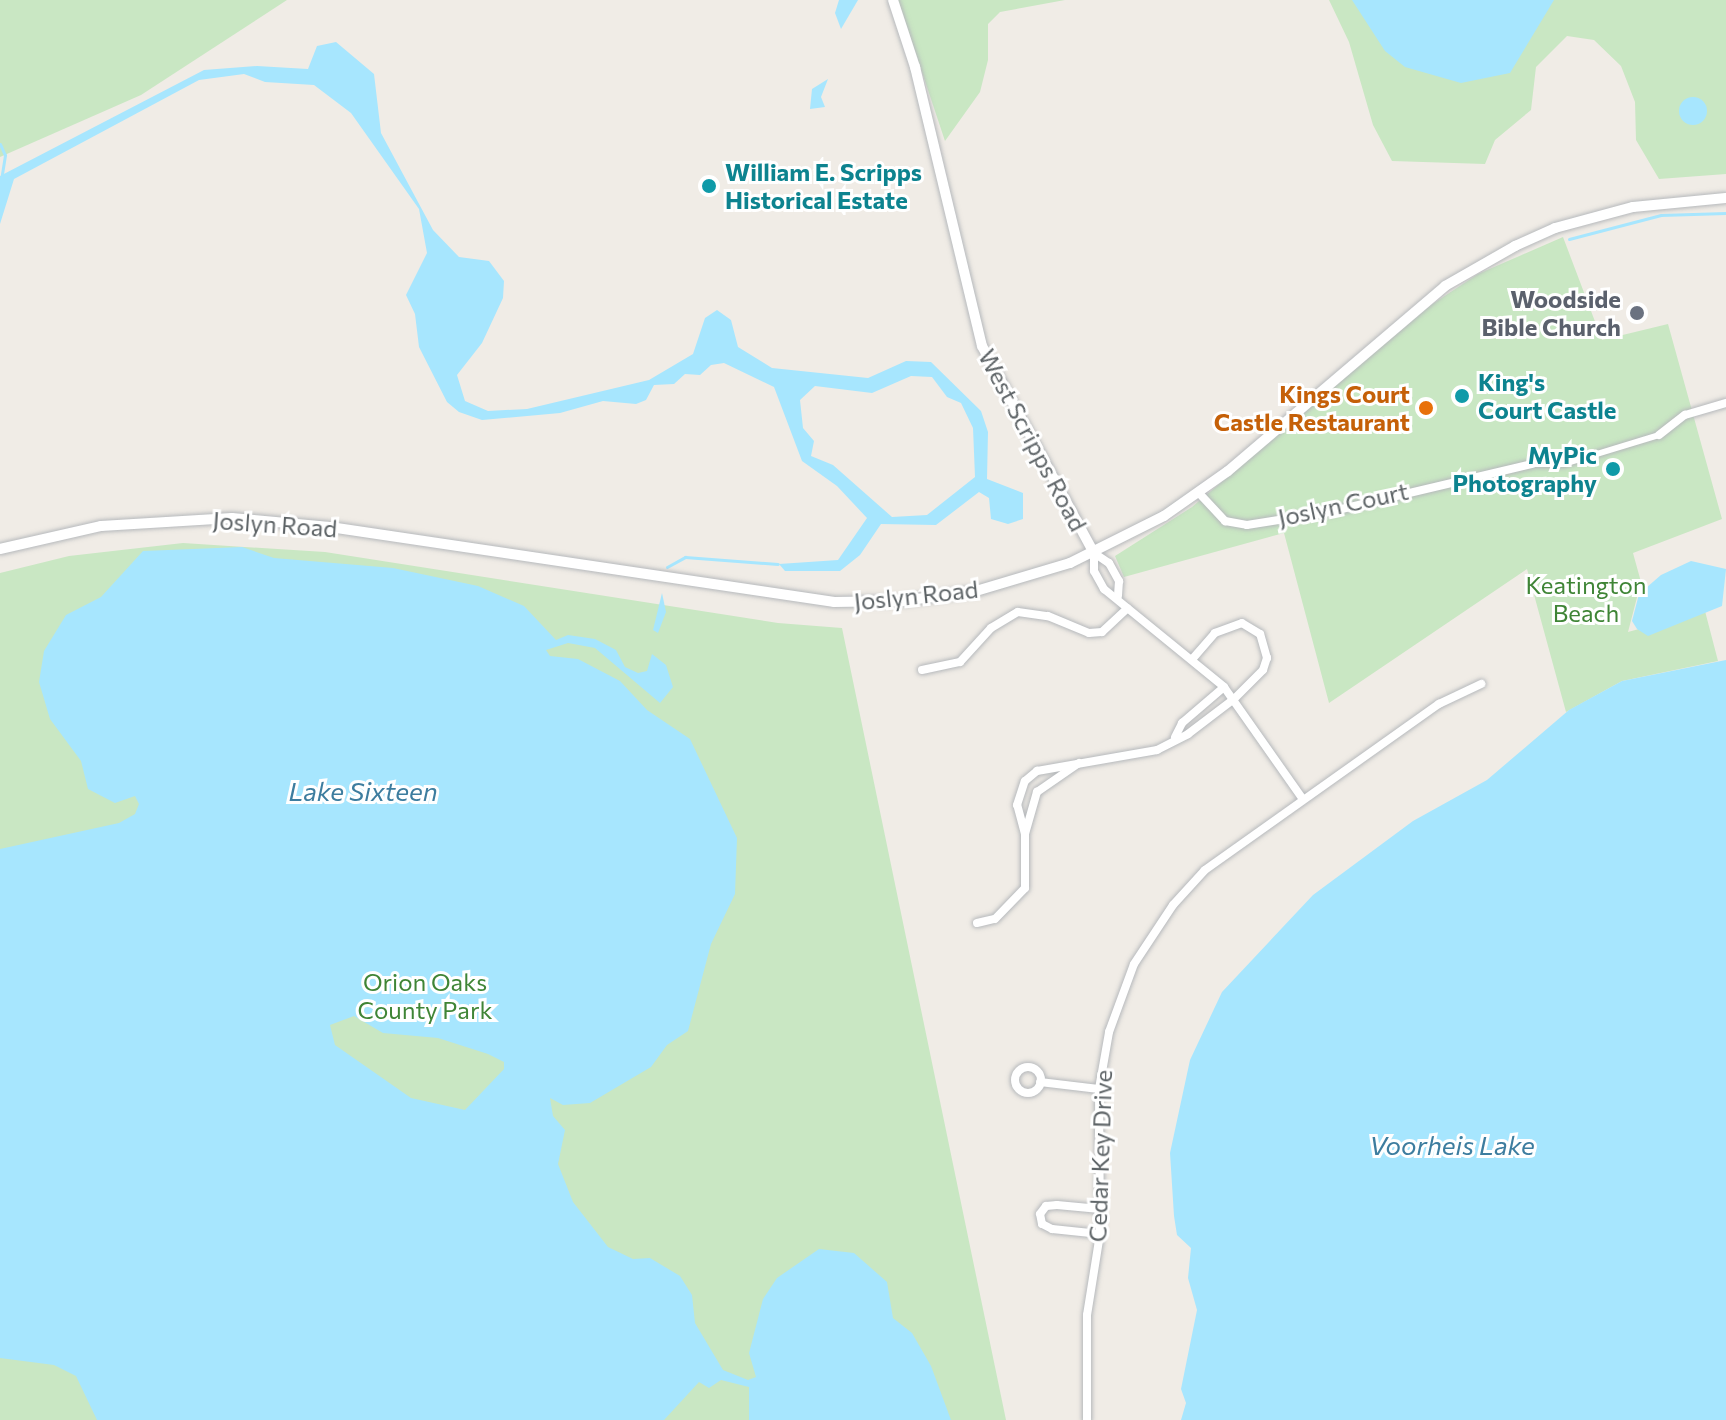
<!DOCTYPE html>
<style>
body{margin:0}
#map{position:relative;width:1726px;height:1420px;overflow:hidden;background:#f0ece6;font-family:Commissioner,sans-serif}
div>[style]{position:absolute}
.green>*{inset:0;background:#c9e7c3}
.water>*{inset:0;background:#a7e6fe}
.round{border-radius:50%}
.stream>*{height:3px;margin:-1.5px;padding:0 1.5px;transform-origin:1.5px;border-radius:1.5px;background:#a7e6fe}
.roads{filter:drop-shadow(0 0 2px #b6b9bc) drop-shadow(0 0 2px #b6b9bc)}
.pedestrian>*{height:6px;margin:-3px;padding:0 3px;transform-origin:3px;border-radius:3px;background:#fff}
.minor>*{height:8px;margin:-4px;padding:0 4px;transform-origin:4px;border-radius:4px;background:#fff}
.minor>.ring{margin:-4px;padding:0;box-sizing:content-box;background:none;border:8px solid #fff;border-radius:50%}
.tertiary>*{height:10px;margin:-5px;padding:0 5px;transform-origin:5px;border-radius:5px;background:#fff}
.dots>*{width:22px;height:22px;translate:-50% -50%;box-sizing:border-box;border:4px solid #fff;border-radius:50%}
span{translate:-50% -50%;white-space:nowrap;text-align:center;line-height:1.15;-webkit-text-stroke:6px #fff;paint-order:stroke}
.culture-label{font-size:24px;color:#0d838f;font-weight:700}
.left{translate:0 -50%;text-align:left}
.right{translate:-100% -50%;text-align:right}
.worship-label{font-size:24px;color:#5b616d;font-weight:700}
.food-label{font-size:24px;color:#c56008;font-weight:700}
.street-label{font-size:24px;color:#5d6366}
.park-label{font-size:24px;color:#3f8536}
.water-label{font-size:26px;color:#3d7d9f;font-style:italic}
</style>
<div id="map">
<div class="green">
<div style="clip-path:polygon(0 0,287px 0,141px 95px,0 157px)"></div>
<div style="clip-path:polygon(898px 0,1065px 0,1000px 12px,988px 24px,988px 60px,980px 92px,945px 141px)"></div>
<div style="clip-path:polygon(1329px 0,1726px 0,1726px 174px,1659px 179px,1636px 140px,1635px 102px,1621px 66px,1594px 40px,1567px 36px,1536px 67px,1531px 110px,1495px 140px,1485px 164px,1392px 161px,1373px 125px,1349px 42px)"></div>
<div style="clip-path:polygon(1563px 237px,1602px 340px,1668px 324px,1722px 519px,1633px 553px,1641px 582px,1628px 632px,1705px 611px,1718px 661px,1622px 681px,1566px 712px,1527px 569px,1329px 703px,1284px 533px,1124px 577px,1115px 556px,1192px 507px,1431px 305px,1478px 274px)"></div>
<div style="clip-path:polygon(183px 543px,325px 552px,778px 623px,842px 628px,1006px 1420px,0 1420px,0 573px,69px 556px)"></div>
</div>
<div class="water">
<div style="clip-path:polygon(839px 0,858px 0,841px 29px,835px 13px)"></div>
<div style="clip-path:polygon(1352px 0,1554px 0,1510px 73px,1461px 83px,1405px 67px,1385px 51px)"></div>
<div style="clip-path:polygon(evenodd,336px 42px,374px 74px,381px 133px,433px 230px,459px 257px,489px 261px,504px 281px,503px 298px,482px 343px,457px 375px,465px 401px,488px 411px,527px 409px,649px 380px,693px 354px,705px 318px,717px 310px,731px 320px,738px 347px,772px 368px,868px 378px,906px 361px,931px 362px,981px 411px,988px 432px,987px 479px,1023px 493px,1023px 519px,1008px 524px,991px 519px,989px 498px,979px 492px,936px 525px,881px 524px,860px 555px,840px 571px,785px 571px,779px 564px,838px 560px,867px 518px,837px 486px,802px 461px,774px 387px,724px 363px,711px 365px,700px 375px,685px 374px,674px 384px,654px 385px,646px 400px,636px 404px,603px 401px,560px 413px,482px 420px,459px 412px,447px 402px,419px 347px,415px 314px,406px 295px,427px 253px,419px 209px,351px 113px,314px 85px,265px 82px,244px 74px,199px 80px,14px 179px,0 224px,0 176px,204px 70px,257px 66px,308px 69px,317px 46px,336px 42px,911px 376px,932px 377px,947px 397px,961px 403px,973px 428px,975px 477px,927px 515px,892px 517px,833px 465px,811px 456px,814px 441px,803px 428px,800px 400px,815px 386px,872px 393px,911px 376px)"></div>
<div style="clip-path:polygon(828px 79px,821px 97px,825px 107px,810px 109px,812px 89px)"></div>
<div class="round" style="left:1679px;top:97px;width:28px;height:28px"></div>
<div style="clip-path:polygon(evenodd,242px 547px,274px 558px,393px 568px,478px 586px,524px 606px,556px 640px,568px 635px,595px 639px,616px 650px,625px 667px,638px 673px,647px 671px,652px 654px,666px 665px,673px 687px,660px 703px,595px 648px,568px 643px,546px 650px,550px 656px,578px 659px,620px 681px,647px 710px,690px 739px,737px 838px,735px 894px,711px 944px,688px 1031px,667px 1045px,651px 1067px,590px 1103px,563px 1105px,550px 1098px,553px 1116px,565px 1130px,558px 1164px,573px 1202px,608px 1247px,633px 1259px,650px 1258px,680px 1276px,692px 1295px,695px 1323px,723px 1370px,748px 1380px,756px 1377px,749px 1353px,763px 1299px,777px 1278px,819px 1249px,854px 1253px,887px 1282px,893px 1318px,912px 1333px,931px 1366px,951px 1420px,749px 1420px,749px 1387px,721px 1380px,709px 1388px,699px 1382px,664px 1420px,97px 1420px,76px 1376px,54px 1365px,0 1358px,0 849px,119px 823px,135px 814px,139px 804px,135px 796px,115px 803px,88px 789px,81px 761px,50px 719px,39px 682px,44px 651px,66px 615px,101px 597px,143px 551px,242px 547px,354px 1016px,383px 1033px,438px 1038px,488px 1054px,504px 1062px,504px 1069px,465px 1110px,411px 1098px,335px 1045px,330px 1025px,354px 1016px)"></div>
<div style="clip-path:polygon(1691px 561px,1726px 569px,1722px 606px,1648px 636px,1637px 629px,1632px 621px,1639px 594px,1661px 575px)"></div>
<div style="clip-path:polygon(662px 593px,666px 612px,658px 633px,653px 630px)"></div>
<div style="clip-path:polygon(1726px 660px,1726px 1420px,1181px 1420px,1186px 1403px,1181px 1389px,1197px 1310px,1188px 1278px,1191px 1248px,1177px 1235px,1174px 1216px,1170px 1153px,1190px 1060px,1222px 992px,1313px 895px,1413px 821px,1487px 780px,1569px 710px,1622px 681px)"></div>
</div>
<div class="stream">
<div style="left:0;top:144px;width:12px;rotate:66deg"></div>
<div style="left:5px;top:155px;width:20px;rotate:99deg"></div>
<div style="left:1569px;top:239px;width:95px;rotate:-14.6deg"></div>
<div style="left:1661px;top:215px;width:65px;rotate:-1.8deg"></div>
<div style="left:667px;top:567px;width:21px;rotate:-29deg"></div>
<div style="left:685px;top:557px;width:93px;rotate:4.3deg"></div>
</div>
<div class="roads">
<div class="pedestrian">
<div style="left:1532px;top:464px;width:32px"></div>
<div style="left:1564px;top:464px;width:99px;rotate:-17deg"></div>
</div>
<div class="minor">
<div style="left:1659px;top:435px;width:33px;rotate:-38deg"></div>
<div style="left:1685px;top:415px;width:43px;rotate:-16.3deg"></div>
<div style="left:1198px;top:492px;width:40px;rotate:47deg"></div>
<div style="left:1225px;top:521px;width:22px;rotate:10deg"></div>
<div style="left:1247px;top:525px;width:83px;rotate:-9deg"></div>
<div style="left:1329px;top:512px;width:209px;rotate:-13.3deg"></div>
<div style="left:1094px;top:553px;width:18px;rotate:90deg"></div>
<div style="left:1094px;top:571px;width:21px;rotate:61deg"></div>
<div style="left:1104px;top:589px;width:155px;rotate:39.2deg"></div>
<div style="left:1224px;top:687px;width:136px;rotate:54.9deg"></div>
<div style="left:1094px;top:553px;width:18px;rotate:34deg"></div>
<div style="left:1109px;top:563px;width:21px;rotate:61deg"></div>
<div style="left:1119px;top:581px;width:15px;rotate:94deg"></div>
<div style="left:922px;top:670px;width:39px;rotate:-12deg"></div>
<div style="left:960px;top:662px;width:46px;rotate:-47.6deg"></div>
<div style="left:991px;top:628px;width:31px;rotate:-31deg"></div>
<div style="left:1018px;top:612px;width:30px;rotate:8deg"></div>
<div style="left:1048px;top:616px;width:44px;rotate:22.5deg"></div>
<div style="left:1089px;top:633px;width:13px;rotate:-4deg"></div>
<div style="left:1102px;top:632px;width:35px;rotate:-43deg"></div>
<div style="left:1175px;top:737px;width:16px;rotate:-63deg"></div>
<div style="left:1182px;top:723px;width:55px;rotate:-40.6deg"></div>
<div style="left:1025px;top:834px;width:30px;rotate:-105deg"></div>
<div style="left:1017px;top:805px;width:25px;rotate:-72deg"></div>
<div style="left:1025px;top:781px;width:16px;rotate:-40deg"></div>
<div style="left:1037px;top:771px;width:122px;rotate:-9.9deg"></div>
<div style="left:1157px;top:750px;width:35px;rotate:-27deg"></div>
<div style="left:1188px;top:734px;width:58px;rotate:-37.3deg"></div>
<div style="left:1234px;top:699px;width:41px;rotate:-45deg"></div>
<div style="left:1263px;top:670px;width:13px;rotate:-72deg"></div>
<div style="left:1267px;top:658px;width:25px;rotate:-106deg"></div>
<div style="left:1260px;top:634px;width:21px;rotate:-149deg"></div>
<div style="left:1242px;top:623px;width:29px;rotate:160deg"></div>
<div style="left:1215px;top:633px;width:35px;rotate:131deg"></div>
<div style="left:977px;top:923px;width:18px;rotate:-13deg"></div>
<div style="left:995px;top:919px;width:43px;rotate:-45.9deg"></div>
<div style="left:1025px;top:888px;width:54px;rotate:-90deg"></div>
<div style="left:1025px;top:834px;width:44px;rotate:-74.1deg"></div>
<div style="left:1037px;top:792px;width:51px;rotate:-34.6deg"></div>
<div class="ring" style="left:1015px;top:1067px;width:18px;height:18px"></div>
<div style="left:1040px;top:1082px;width:59px;rotate:6.8deg"></div>
<div style="left:1100px;top:1234px;width:48px;rotate:-174.1deg"></div>
<div style="left:1052px;top:1229px;width:11px;rotate:-153deg"></div>
<div style="left:1042px;top:1224px;width:10px;rotate:-101deg"></div>
<div style="left:1040px;top:1214px;width:10px;rotate:-53deg"></div>
<div style="left:1046px;top:1206px;width:11px;rotate:-5deg"></div>
<div style="left:1057px;top:1205px;width:43px;rotate:5.3deg"></div>
<div style="left:1087px;top:1420px;width:105px;rotate:-90deg"></div>
<div style="left:1087px;top:1315px;width:82px;rotate:-80.9deg"></div>
<div style="left:1100px;top:1234px;width:145px;rotate:-90.4deg"></div>
<div style="left:1099px;top:1089px;width:58px;rotate:-80deg"></div>
<div style="left:1109px;top:1032px;width:72px;rotate:-69.8deg"></div>
<div style="left:1134px;top:964px;width:71px;rotate:-56.5deg"></div>
<div style="left:1173px;top:905px;width:47px;rotate:-47.6deg"></div>
<div style="left:1205px;top:870px;width:287px;rotate:-35.4deg"></div>
<div style="left:1439px;top:704px;width:47px;rotate:-25.5deg"></div>
</div>
<div class="tertiary">
<div style="left:893px;top:0;width:71px;rotate:71.8deg"></div>
<div style="left:915px;top:67px;width:287px;rotate:76.5deg"></div>
<div style="left:982px;top:346px;width:235px;rotate:61.6deg"></div>
<div style="left:0;top:549px;width:104px;rotate:-12.8deg"></div>
<div style="left:101px;top:526px;width:131px;rotate:-3.5deg"></div>
<div style="left:232px;top:518px;width:98px;rotate:5.2deg"></div>
<div style="left:330px;top:527px;width:510px;rotate:8.46deg"></div>
<div style="left:834px;top:602px;width:68px;rotate:-0.8deg"></div>
<div style="left:902px;top:601px;width:75px;rotate:-7.7deg"></div>
<div style="left:976px;top:591px;width:98px;rotate:-16.6deg"></div>
<div style="left:1070px;top:563px;width:105px;rotate:-26.6deg"></div>
<div style="left:1164px;top:516px;width:78px;rotate:-35.1deg"></div>
<div style="left:1228px;top:471px;width:285px;rotate:-40.4deg"></div>
<div style="left:1445px;top:286px;width:81px;rotate:-29.7deg"></div>
<div style="left:1515px;top:246px;width:44px;rotate:-24.2deg"></div>
<div style="left:1555px;top:228px;width:81px;rotate:-15.1deg"></div>
<div style="left:1633px;top:207px;width:93px;rotate:-5.5deg"></div>
</div>
</div>
<div class="dots">
<div style="left:709px;top:186px;background:#0f9aa8"></div>
<div style="left:1637px;top:313px;background:#6b7280"></div>
<div style="left:1462px;top:396px;background:#0f9aa8"></div>
<div style="left:1426px;top:408px;background:#e8710a"></div>
<div style="left:1613px;top:469px;background:#0f9aa8"></div>
</div>
<div class="culture-label">
<span class="left" style="left:725px;top:186px">William E. Scripps<br>Historical Estate</span>
<span class="left" style="left:1478px;top:396px">King's<br>Court Castle</span>
<span class="right" style="left:1597px;top:469px">MyPic<br>Photography</span>
</div>
<div class="worship-label">
<span class="right" style="left:1621px;top:313px">Woodside<br>Bible Church</span>
</div>
<div class="food-label">
<span class="right" style="left:1410px;top:408px">Kings Court<br>Castle Restaurant</span>
</div>
<div class="street-label">
<span style="left:1033px;top:440px;rotate:62deg">West Scripps Road</span>
<span style="left:1343px;top:504px;rotate:-12deg">Joslyn Court</span>
<span style="left:275px;top:524px;rotate:4deg">Joslyn Road</span>
<span style="left:916px;top:595px;rotate:-6deg">Joslyn Road</span>
<span style="left:1100px;top:1156px;rotate:-88deg">Cedar Key Drive</span>
</div>
<div class="park-label">
<span style="left:1586px;top:599px">Keatington<br>Beach</span>
<span style="left:425px;top:996px">Orion Oaks<br>County Park</span>
</div>
<div class="water-label">
<span style="left:363px;top:791px">Lake Sixteen</span>
<span style="left:1452px;top:1145px">Voorheis Lake</span>
</div>
</div>
